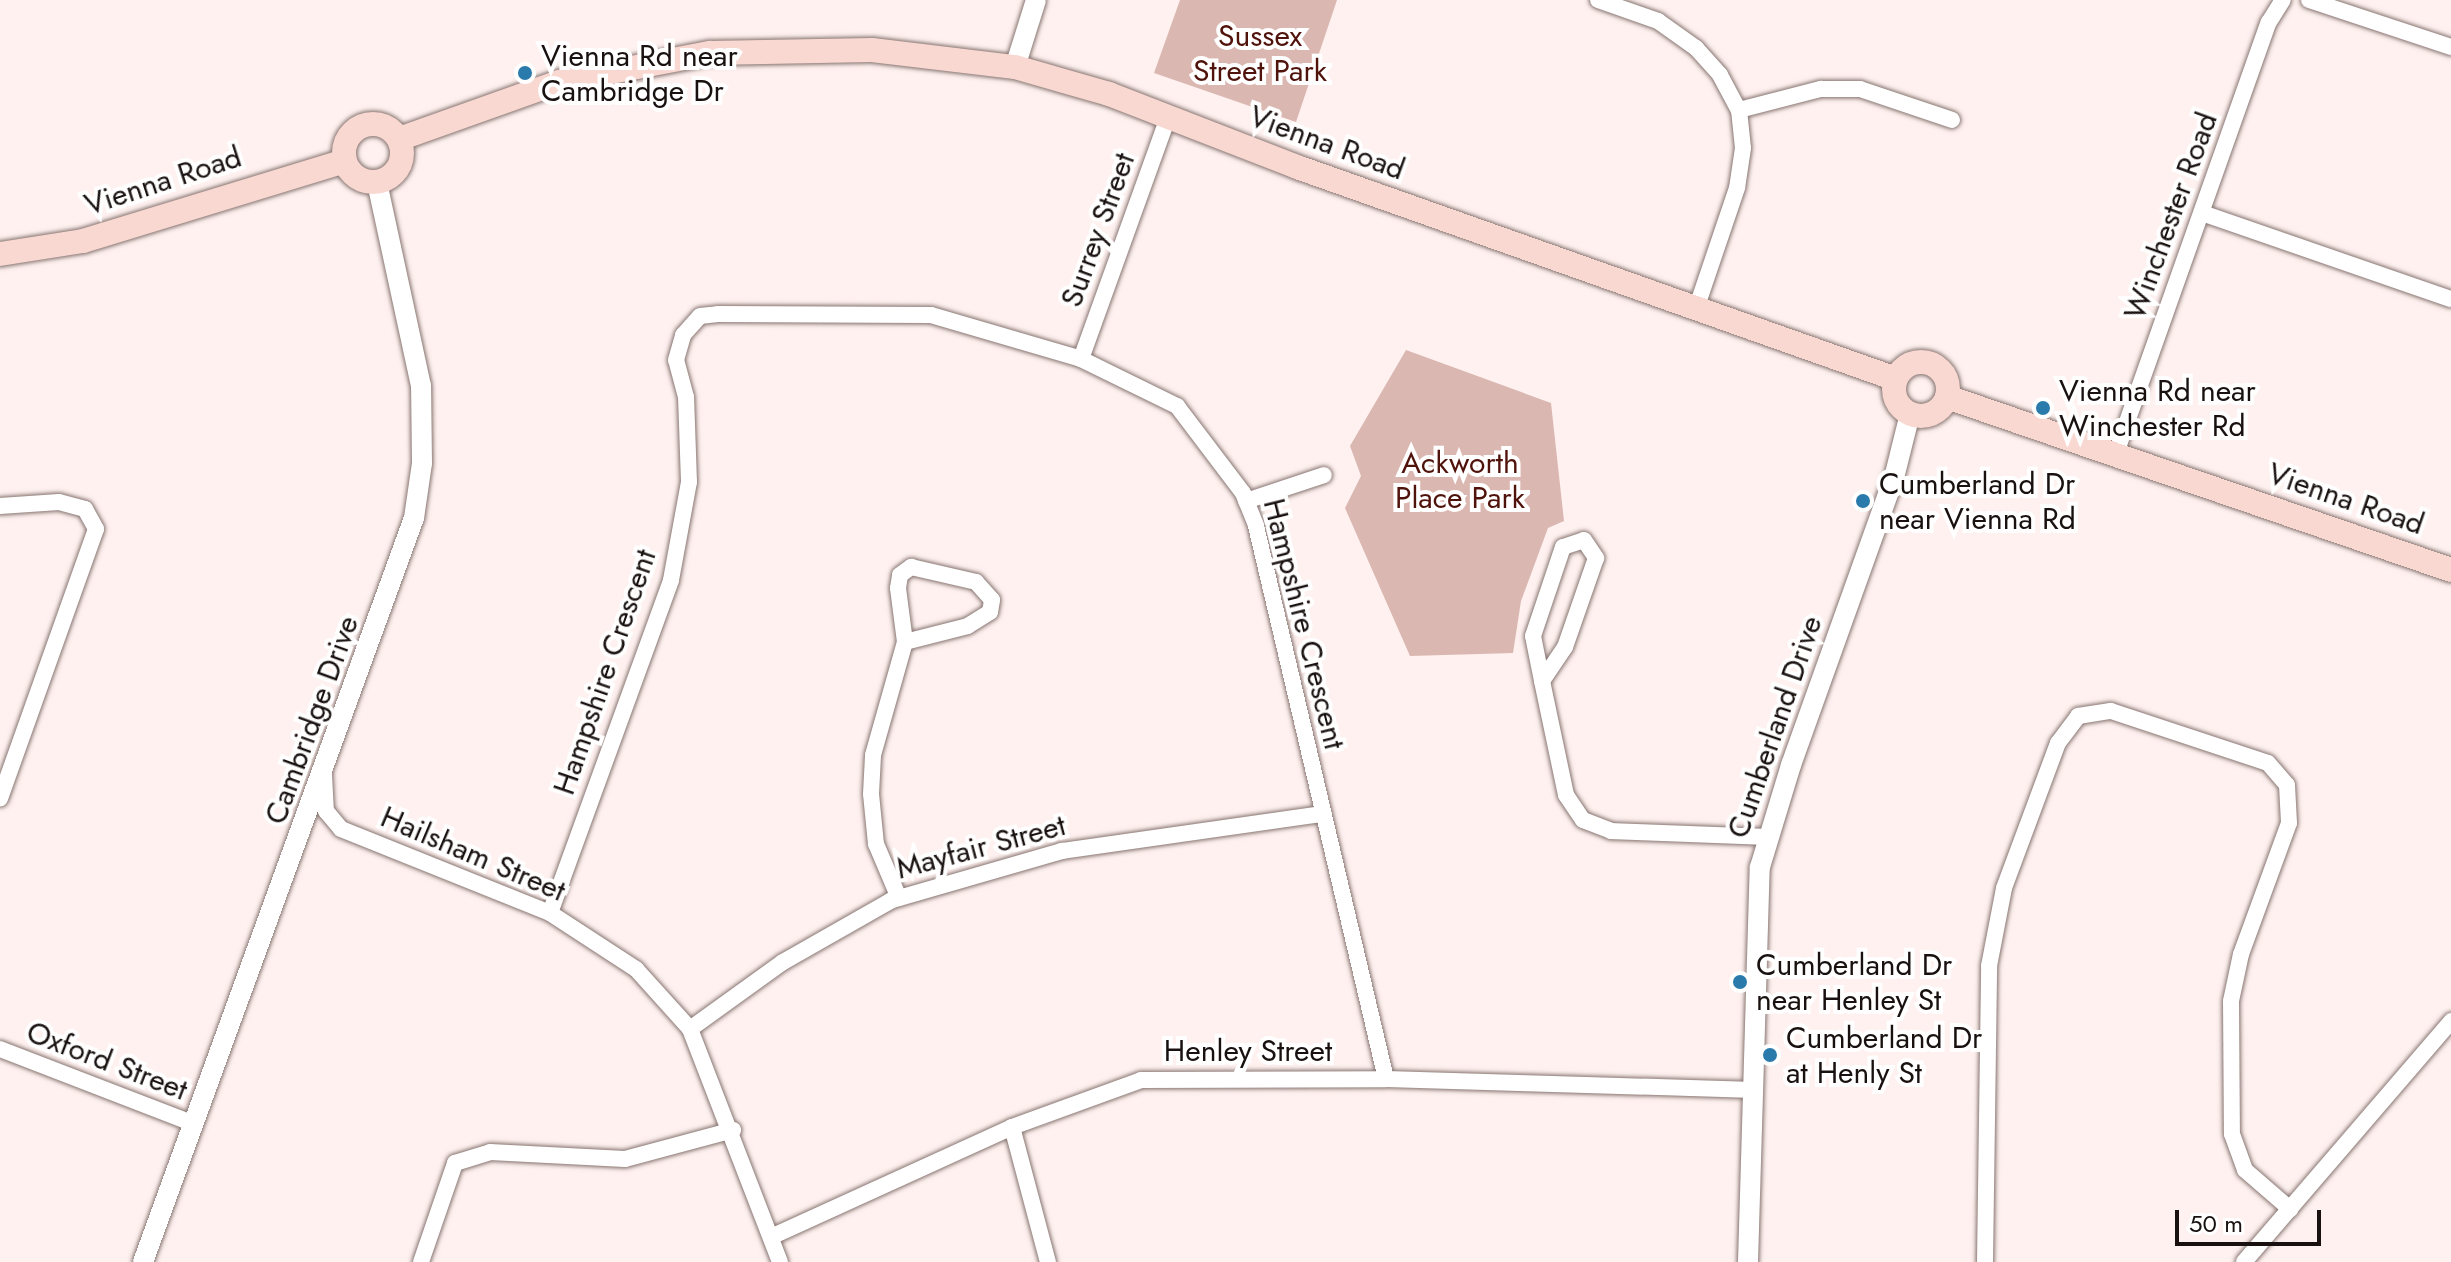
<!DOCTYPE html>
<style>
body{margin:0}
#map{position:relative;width:2451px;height:1262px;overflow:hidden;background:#fef1ef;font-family:Jost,sans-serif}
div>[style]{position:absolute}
.green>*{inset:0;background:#dbb7b1}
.roads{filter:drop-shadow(0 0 2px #877571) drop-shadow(0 0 2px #877571)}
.minor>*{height:16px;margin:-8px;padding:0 8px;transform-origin:8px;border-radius:8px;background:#fff}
.tertiary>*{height:20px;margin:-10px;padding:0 10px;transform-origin:10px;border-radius:10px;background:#fff}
.secondary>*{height:24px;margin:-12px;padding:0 12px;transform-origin:12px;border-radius:12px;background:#f9d8d2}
.secondary>.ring{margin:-12px;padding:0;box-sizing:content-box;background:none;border:24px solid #f9d8d2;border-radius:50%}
.dots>*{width:22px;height:22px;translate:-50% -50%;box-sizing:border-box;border:4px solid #fff;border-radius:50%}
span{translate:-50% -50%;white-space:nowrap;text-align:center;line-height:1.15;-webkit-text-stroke:8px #fff;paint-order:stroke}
.park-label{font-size:30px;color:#50130b}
.poi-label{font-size:30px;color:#181110}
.left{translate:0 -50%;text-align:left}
.street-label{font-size:30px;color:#181110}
.scale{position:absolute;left:2175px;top:1210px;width:146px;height:36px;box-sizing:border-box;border:4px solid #181110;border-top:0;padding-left:10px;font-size:24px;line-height:28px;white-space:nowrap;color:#181110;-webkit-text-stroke:6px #fff;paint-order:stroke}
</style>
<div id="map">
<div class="green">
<div style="clip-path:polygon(1180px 0,1337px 0,1296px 122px,1154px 73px)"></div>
<div style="clip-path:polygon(1406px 350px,1551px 403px,1564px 521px,1548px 528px,1521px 601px,1513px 653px,1410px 656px,1345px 508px,1361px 476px,1350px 446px)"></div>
</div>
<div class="roads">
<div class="minor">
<div style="left:1598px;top:0;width:64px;rotate:19.3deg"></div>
<div style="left:1658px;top:21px;width:47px;rotate:35.4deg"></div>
<div style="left:1696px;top:48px;width:36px;rotate:48deg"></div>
<div style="left:1720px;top:75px;width:40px;rotate:62deg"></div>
<div style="left:1739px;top:110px;width:38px;rotate:84deg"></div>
<div style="left:1743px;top:148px;width:40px;rotate:98.5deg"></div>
<div style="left:1737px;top:188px;width:125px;rotate:108.7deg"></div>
<div style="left:2309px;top:0;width:150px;rotate:18.3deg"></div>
<div style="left:1739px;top:110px;width:85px;rotate:-14.4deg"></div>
<div style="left:1821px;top:89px;width:39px"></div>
<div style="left:1860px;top:89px;width:97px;rotate:18.6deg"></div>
<div style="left:2202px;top:213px;width:263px;rotate:19.1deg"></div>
<div style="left:1081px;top:359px;width:254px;rotate:-70.2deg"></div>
<div style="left:2116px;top:453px;width:457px;rotate:-70.5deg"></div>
<div style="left:2269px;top:22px;width:26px;rotate:-58deg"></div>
<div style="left:1246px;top:501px;width:82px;rotate:-18.4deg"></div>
<div style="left:0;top:506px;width:59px;rotate:-3.9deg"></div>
<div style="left:59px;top:502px;width:27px;rotate:15deg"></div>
<div style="left:85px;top:509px;width:23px;rotate:61deg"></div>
<div style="left:96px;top:529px;width:286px;rotate:109.6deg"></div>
<div style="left:1584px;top:540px;width:22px;rotate:56deg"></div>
<div style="left:1596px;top:558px;width:94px;rotate:109.2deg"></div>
<div style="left:1565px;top:647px;width:41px;rotate:124.1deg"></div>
<div style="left:1542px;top:681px;width:46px;rotate:-101.3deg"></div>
<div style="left:1533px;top:636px;width:94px;rotate:-71.4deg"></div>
<div style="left:1563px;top:547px;width:22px;rotate:-18deg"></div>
<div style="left:911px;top:567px;width:67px;rotate:13deg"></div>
<div style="left:976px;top:582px;width:24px;rotate:48deg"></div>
<div style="left:992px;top:600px;width:12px;rotate:99deg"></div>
<div style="left:990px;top:612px;width:26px;rotate:148deg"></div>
<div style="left:968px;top:626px;width:65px;rotate:165.7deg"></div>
<div style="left:905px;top:642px;width:54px;rotate:-97.4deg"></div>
<div style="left:898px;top:588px;width:13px;rotate:-81deg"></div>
<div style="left:900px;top:575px;width:14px;rotate:-36deg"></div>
<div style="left:1542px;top:681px;width:116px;rotate:78.1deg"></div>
<div style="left:1566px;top:795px;width:30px;rotate:56deg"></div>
<div style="left:1583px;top:820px;width:30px;rotate:21deg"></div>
<div style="left:1611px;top:831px;width:156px;rotate:2.2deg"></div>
<div style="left:324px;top:775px;width:36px;rotate:87deg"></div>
<div style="left:326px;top:811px;width:23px;rotate:50deg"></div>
<div style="left:341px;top:829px;width:225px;rotate:21.9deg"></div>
<div style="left:550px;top:913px;width:103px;rotate:33.1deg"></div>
<div style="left:636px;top:969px;width:81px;rotate:48deg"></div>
<div style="left:690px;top:1029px;width:250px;rotate:68.9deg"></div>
<div style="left:899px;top:898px;width:59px;rotate:-113.1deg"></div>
<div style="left:876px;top:844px;width:50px;rotate:-95.7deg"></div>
<div style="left:871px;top:794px;width:39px;rotate:-87deg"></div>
<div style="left:873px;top:755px;width:117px;rotate:-74.2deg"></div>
<div style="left:550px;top:913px;width:354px;rotate:-70deg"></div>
<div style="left:671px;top:580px;width:100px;rotate:-79.6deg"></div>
<div style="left:689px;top:482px;width:85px;rotate:-92deg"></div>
<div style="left:686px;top:397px;width:38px;rotate:-105deg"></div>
<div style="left:676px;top:360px;width:26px;rotate:-74deg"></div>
<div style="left:683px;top:335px;width:25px;rotate:-48deg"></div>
<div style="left:700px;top:316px;width:18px;rotate:-6deg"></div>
<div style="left:718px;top:314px;width:213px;rotate:0.3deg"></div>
<div style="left:931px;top:315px;width:156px;rotate:16.3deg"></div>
<div style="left:1081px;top:359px;width:107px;rotate:26.1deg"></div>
<div style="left:1177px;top:406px;width:109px;rotate:52.8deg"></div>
<div style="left:1243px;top:493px;width:35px;rotate:68deg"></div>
<div style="left:1256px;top:526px;width:568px;rotate:76.77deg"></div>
<div style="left:690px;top:1029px;width:115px;rotate:-35.8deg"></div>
<div style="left:783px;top:962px;width:125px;rotate:-29.6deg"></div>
<div style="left:892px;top:900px;width:177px;rotate:-16.1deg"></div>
<div style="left:1062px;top:851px;width:264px;rotate:-8.1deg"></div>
<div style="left:0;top:1049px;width:208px;rotate:21.1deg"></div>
<div style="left:1012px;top:1127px;width:140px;rotate:75.1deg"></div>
<div style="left:773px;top:1236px;width:263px;rotate:-24.5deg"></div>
<div style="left:1012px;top:1127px;width:137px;rotate:-20deg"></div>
<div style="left:1141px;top:1080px;width:245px;rotate:-0.2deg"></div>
<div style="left:1386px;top:1079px;width:369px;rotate:1.7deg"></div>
<div style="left:421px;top:1262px;width:105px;rotate:-71deg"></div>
<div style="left:455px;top:1163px;width:37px;rotate:-17deg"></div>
<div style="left:490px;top:1152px;width:135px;rotate:3deg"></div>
<div style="left:625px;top:1159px;width:112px;rotate:-15deg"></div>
<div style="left:1985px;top:1262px;width:296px;rotate:-89.2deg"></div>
<div style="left:1989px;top:966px;width:79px;rotate:-79.1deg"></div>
<div style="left:2004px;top:888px;width:155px;rotate:-69.6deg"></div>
<div style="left:2058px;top:743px;width:34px;rotate:-53deg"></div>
<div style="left:2078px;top:716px;width:33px;rotate:-9deg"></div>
<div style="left:2111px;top:711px;width:165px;rotate:18.3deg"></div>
<div style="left:2268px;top:763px;width:29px;rotate:49deg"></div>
<div style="left:2287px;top:785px;width:38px;rotate:87deg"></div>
<div style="left:2289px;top:823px;width:140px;rotate:110.1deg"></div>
<div style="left:2241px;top:954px;width:48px;rotate:102deg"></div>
<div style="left:2231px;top:1001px;width:133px;rotate:89.6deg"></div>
<div style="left:2232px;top:1134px;width:38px;rotate:70deg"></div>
<div style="left:2245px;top:1170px;width:60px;rotate:40.9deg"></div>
<div style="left:2244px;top:1262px;width:318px;rotate:-49.3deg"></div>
</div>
<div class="tertiary">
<div style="left:1015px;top:67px;width:70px;rotate:-72.6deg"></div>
<div style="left:143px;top:1262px;width:792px;rotate:-69.99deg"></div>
<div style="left:414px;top:518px;width:56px;rotate:-81.7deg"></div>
<div style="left:422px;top:463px;width:77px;rotate:-90.7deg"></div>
<div style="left:421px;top:386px;width:209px;rotate:-102.2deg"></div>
<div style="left:1748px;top:1262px;width:395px;rotate:-88.3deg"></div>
<div style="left:1760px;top:867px;width:107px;rotate:-73.1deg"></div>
<div style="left:1791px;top:765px;width:305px;rotate:-70.3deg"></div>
<div style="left:1894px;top:478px;width:66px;rotate:-76deg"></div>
</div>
<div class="secondary">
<div class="ring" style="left:344px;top:124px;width:34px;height:34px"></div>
<div style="left:399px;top:139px;width:170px;rotate:-19.6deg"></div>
<div style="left:559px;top:82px;width:154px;rotate:-10.9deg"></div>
<div style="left:710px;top:53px;width:162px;rotate:-1.1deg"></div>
<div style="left:872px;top:50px;width:144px;rotate:6.8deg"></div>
<div style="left:1015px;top:67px;width:98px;rotate:16deg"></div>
<div style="left:1109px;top:94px;width:202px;rotate:21.2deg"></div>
<div style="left:1297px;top:167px;width:635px;rotate:19.49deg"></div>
<div style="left:0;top:254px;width:84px;rotate:-8.9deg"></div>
<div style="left:83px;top:241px;width:273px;rotate:-17deg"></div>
<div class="ring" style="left:1894px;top:362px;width:30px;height:30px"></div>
<div style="left:1947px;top:397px;width:533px;rotate:18.94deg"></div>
</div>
</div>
<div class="dots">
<div style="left:525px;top:73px;background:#2b7aac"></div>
<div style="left:2043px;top:408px;background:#2b7aac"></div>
<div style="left:1863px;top:501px;background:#2b7aac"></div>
<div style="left:1740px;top:982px;background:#2b7aac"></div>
<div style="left:1770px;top:1055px;background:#2b7aac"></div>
</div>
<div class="park-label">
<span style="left:1260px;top:53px">Sussex<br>Street Park</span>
<span style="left:1460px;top:480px">Ackworth<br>Place Park</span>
</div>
<div class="poi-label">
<span class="left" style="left:541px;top:73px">Vienna Rd near<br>Cambridge Dr</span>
<span class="left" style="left:2059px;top:408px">Vienna Rd near<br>Winchester Rd</span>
<span class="left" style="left:1879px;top:501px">Cumberland Dr<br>near Vienna Rd</span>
<span class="left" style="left:1756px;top:982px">Cumberland Dr<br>near Henley St</span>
<span class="left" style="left:1786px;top:1055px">Cumberland Dr<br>at Henly St</span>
</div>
<div class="street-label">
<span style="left:1327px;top:143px;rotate:20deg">Vienna Road</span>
<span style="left:163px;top:181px;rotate:-18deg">Vienna Road</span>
<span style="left:2171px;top:216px;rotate:-70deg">Winchester Road</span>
<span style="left:1098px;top:230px;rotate:-70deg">Surrey Street</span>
<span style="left:2346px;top:499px;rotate:19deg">Vienna Road</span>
<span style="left:1304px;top:624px;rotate:76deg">Hampshire Crescent</span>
<span style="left:605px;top:672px;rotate:-71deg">Hampshire Crescent</span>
<span style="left:312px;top:720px;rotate:-70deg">Cambridge Drive</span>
<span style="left:1775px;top:727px;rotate:-71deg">Cumberland Drive</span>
<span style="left:981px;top:847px;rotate:-15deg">Mayfair Street</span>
<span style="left:473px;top:854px;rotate:23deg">Hailsham Street</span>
<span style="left:1248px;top:1051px">Henley Street</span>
<span style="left:107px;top:1061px;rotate:21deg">Oxford Street</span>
</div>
<div class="scale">50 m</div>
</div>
